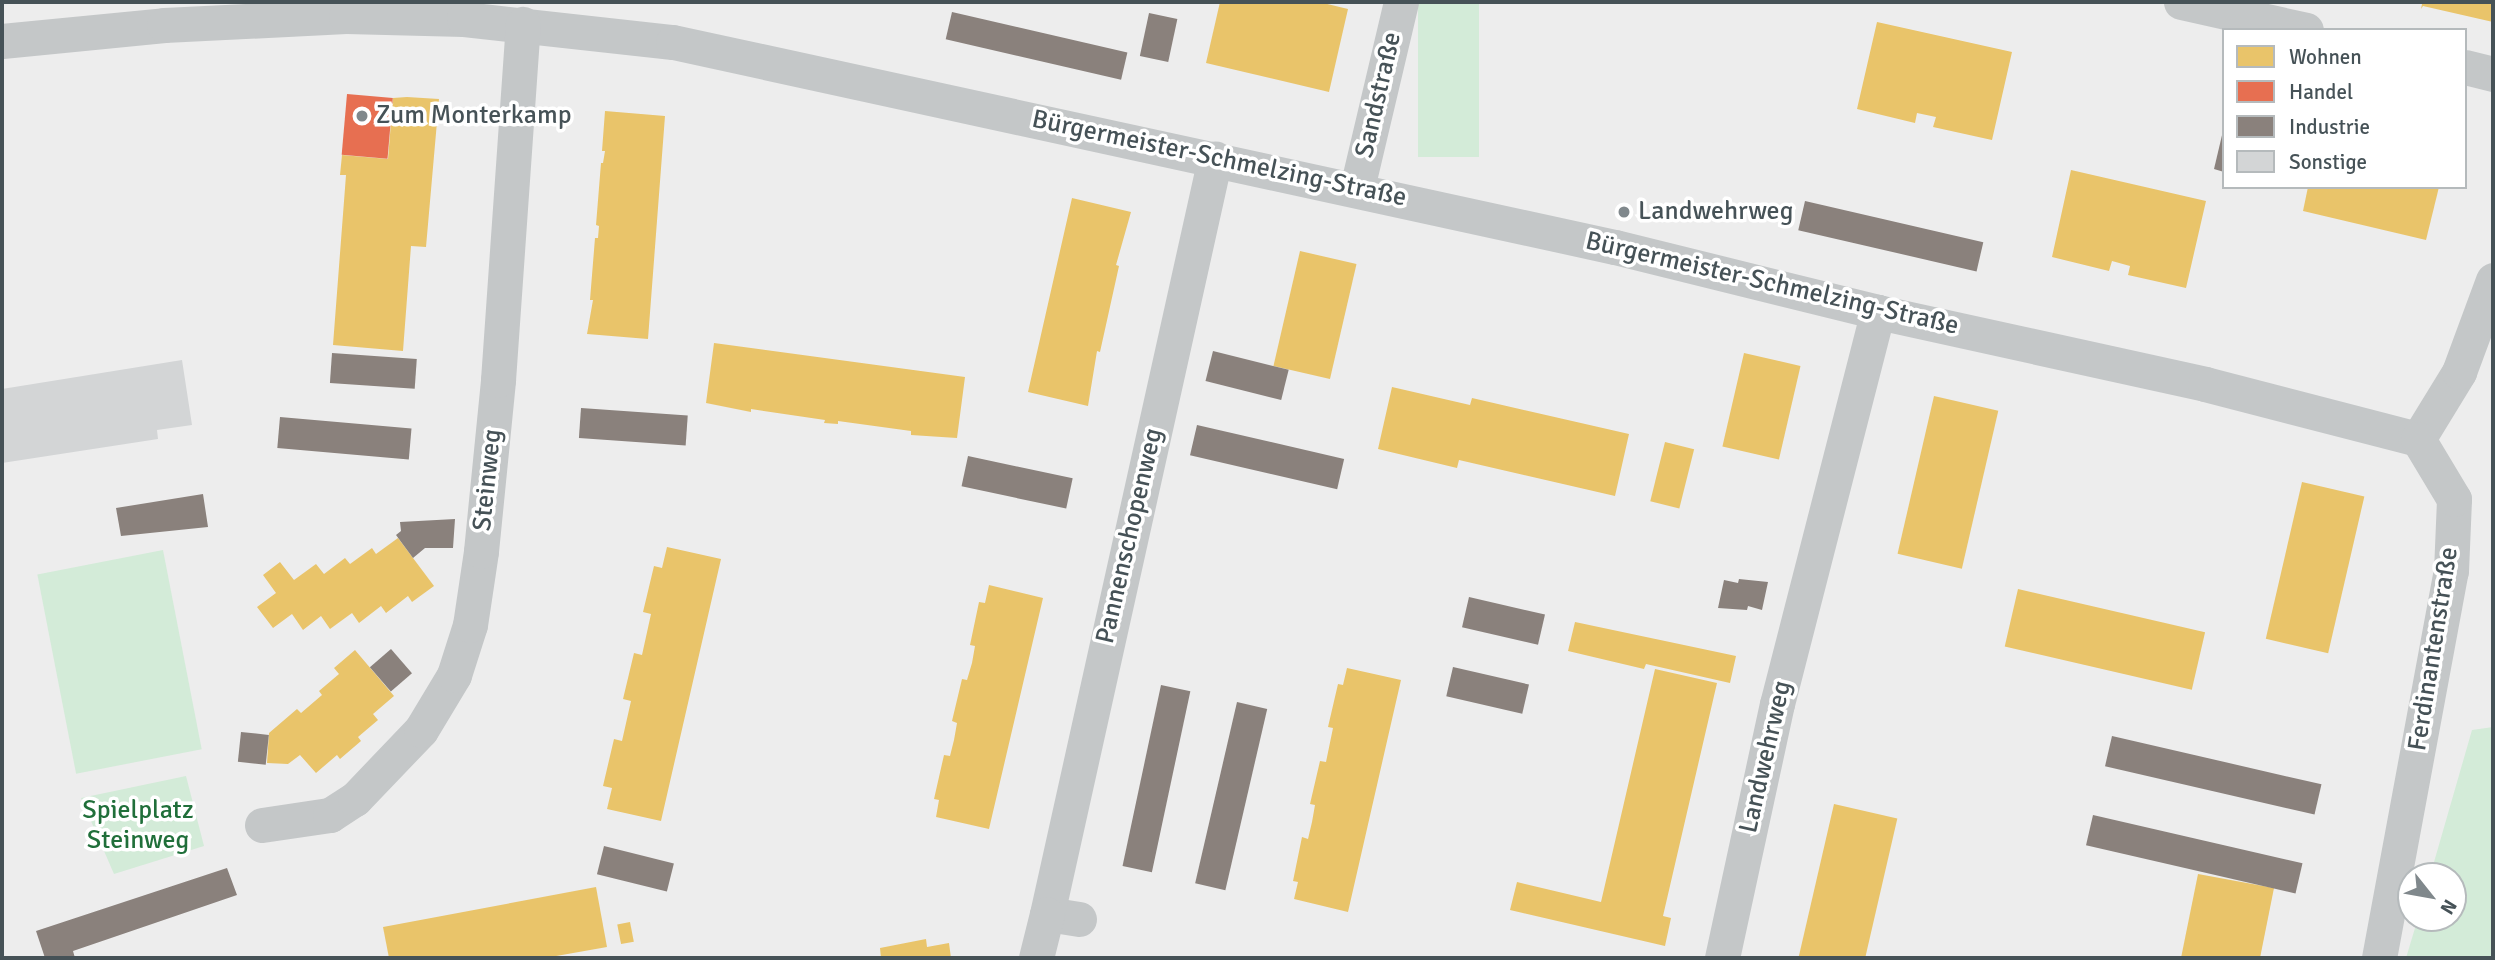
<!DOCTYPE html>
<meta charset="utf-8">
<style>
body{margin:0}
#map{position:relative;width:2495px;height:960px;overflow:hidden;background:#ededed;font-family:Signika,sans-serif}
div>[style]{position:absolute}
.green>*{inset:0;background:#d3ebd8;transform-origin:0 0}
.homes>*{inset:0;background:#e9c46a;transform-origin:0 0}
.shops>*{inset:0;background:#e76f51;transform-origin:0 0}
.industry>*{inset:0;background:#8a817c;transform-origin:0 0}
.building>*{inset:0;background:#d3d5d6}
.street>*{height:35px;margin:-17.5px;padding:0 17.5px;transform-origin:17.5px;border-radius:17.5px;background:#c4c7c8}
.dots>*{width:19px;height:19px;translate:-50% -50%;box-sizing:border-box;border:4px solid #fff;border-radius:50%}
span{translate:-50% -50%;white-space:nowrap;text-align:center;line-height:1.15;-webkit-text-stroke:7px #fff;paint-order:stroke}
.street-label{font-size:26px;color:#465257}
.poi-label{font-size:26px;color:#465257}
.left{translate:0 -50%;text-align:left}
.park-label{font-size:26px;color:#206f3a}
.frame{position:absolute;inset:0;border:4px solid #465257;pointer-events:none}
.legend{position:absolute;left:2222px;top:28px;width:245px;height:161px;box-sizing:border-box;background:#fff;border:2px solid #b5babc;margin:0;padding:9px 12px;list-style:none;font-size:21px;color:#465257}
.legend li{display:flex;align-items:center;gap:14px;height:35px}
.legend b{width:35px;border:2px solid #b5babc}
.north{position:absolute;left:2397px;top:862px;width:70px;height:70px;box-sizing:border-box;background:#fff;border:2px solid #b5babc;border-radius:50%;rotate:121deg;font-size:19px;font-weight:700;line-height:28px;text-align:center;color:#465257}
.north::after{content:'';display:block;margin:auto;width:24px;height:32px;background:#80888c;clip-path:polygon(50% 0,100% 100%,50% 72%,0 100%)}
</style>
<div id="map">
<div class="green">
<div style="left:1418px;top:2px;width:61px;height:155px"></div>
<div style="left:163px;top:550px;width:203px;height:128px;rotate:79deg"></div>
<div style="clip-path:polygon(2493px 727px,2493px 958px,2406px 958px,2418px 918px,2453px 918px,2453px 876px,2430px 876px,2472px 730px)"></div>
<div style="clip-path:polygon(186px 776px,204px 846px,114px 874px,81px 798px)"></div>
</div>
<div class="homes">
<div style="clip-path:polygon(1220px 2px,1319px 2px,1348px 9px,1329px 92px,1206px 63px)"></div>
<div style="clip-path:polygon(2415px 2px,2493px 2px,2493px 22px,2423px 6px,2421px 9px,2422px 4px)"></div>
<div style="clip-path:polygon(1877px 22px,2012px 52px,1992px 140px,1933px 127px,1936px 117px,1917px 113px,1915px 123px,1857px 109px)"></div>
<div style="clip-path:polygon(407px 97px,439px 99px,426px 247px,411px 246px,403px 351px,333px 345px,346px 175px,340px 175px,342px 155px,388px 159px,393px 98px)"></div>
<div style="clip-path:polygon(605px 111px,665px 116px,648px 339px,587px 334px,593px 300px,590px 300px,595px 238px,598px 238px,599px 226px,596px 225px,601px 163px,603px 163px,605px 151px,602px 151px)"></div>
<div style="clip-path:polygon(2071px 170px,2206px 201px,2186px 288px,2128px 275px,2130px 266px,2112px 261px,2109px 271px,2052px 257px)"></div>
<div style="clip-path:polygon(2308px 187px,2439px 187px,2426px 240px,2303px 211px)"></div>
<div style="clip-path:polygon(1072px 198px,1131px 212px,1116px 265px,1119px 266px,1100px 352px,1097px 351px,1088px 406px,1028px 392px)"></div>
<div style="left:1300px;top:251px;width:58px;height:118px;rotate:13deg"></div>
<div style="clip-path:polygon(714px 343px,965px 377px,957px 438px,911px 435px,911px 431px,838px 421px,838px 424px,824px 423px,825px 420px,751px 409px,751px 412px,706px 403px)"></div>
<div style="left:1744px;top:353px;width:58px;height:96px;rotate:13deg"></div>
<div style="clip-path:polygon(1392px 387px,1470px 405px,1472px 398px,1629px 434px,1615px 496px,1459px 460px,1457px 468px,1378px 449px)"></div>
<div style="left:1934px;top:396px;width:66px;height:162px;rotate:13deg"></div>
<div style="left:1665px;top:442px;width:30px;height:61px;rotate:14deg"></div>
<div style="left:2302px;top:482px;width:64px;height:161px;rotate:13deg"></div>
<div style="clip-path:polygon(398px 538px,434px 586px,412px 602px,408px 596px,386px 613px,381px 606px,359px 623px,352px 613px,330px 629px,321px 616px,303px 630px,292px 614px,273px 628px,257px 607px,276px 593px,263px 575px,280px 562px,294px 580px,316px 564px,324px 574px,345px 558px,350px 564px,372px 548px,376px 554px)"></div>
<div style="clip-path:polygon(667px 547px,721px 559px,661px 821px,607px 809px,612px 788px,603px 786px,614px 739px,622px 741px,631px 701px,623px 699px,634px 653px,642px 655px,651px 614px,643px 612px,654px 566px,662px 568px)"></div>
<div style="clip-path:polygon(989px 585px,1043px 598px,989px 829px,936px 817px,939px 800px,934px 799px,944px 755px,950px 756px,954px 740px,957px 723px,952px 721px,962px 679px,967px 680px,972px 663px,975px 646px,970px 645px,979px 602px,985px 603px)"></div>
<div style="left:2018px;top:589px;width:192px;height:59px;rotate:13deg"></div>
<div style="clip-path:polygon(1575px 622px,1736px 656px,1730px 683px,1646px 664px,1644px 669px,1568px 651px)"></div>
<div style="clip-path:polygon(355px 650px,394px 696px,373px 714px,378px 720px,358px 737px,361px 741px,340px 759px,337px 755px,316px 773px,300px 755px,288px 764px,267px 763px,269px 733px,297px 709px,301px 713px,322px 695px,319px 691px,339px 674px,334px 668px)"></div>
<div style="clip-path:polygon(1347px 668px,1401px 680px,1348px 912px,1294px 899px,1298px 882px,1293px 881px,1302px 837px,1308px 839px,1312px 822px,1315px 805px,1310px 804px,1320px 761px,1326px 762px,1333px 728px,1328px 727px,1338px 684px,1343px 685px)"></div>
<div style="clip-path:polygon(1655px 669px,1717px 683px,1663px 916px,1671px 918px,1665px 946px,1510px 910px,1517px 882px,1601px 902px)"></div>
<div style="left:1834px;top:804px;width:65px;height:158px;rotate:13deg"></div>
<div style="clip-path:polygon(2198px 874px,2274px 888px,2260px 958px,2181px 958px)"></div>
<div style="clip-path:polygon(596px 887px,607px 947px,545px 958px,389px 958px,383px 927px)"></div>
<div style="left:630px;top:922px;width:20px;height:13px;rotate:79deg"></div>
<div style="clip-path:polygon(926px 939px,927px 947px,949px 943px,951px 958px,881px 958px,880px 948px)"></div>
</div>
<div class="shops">
<div style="left:347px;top:94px;width:46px;height:61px;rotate:5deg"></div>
</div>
<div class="industry">
<div style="left:952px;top:12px;width:180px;height:28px;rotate:13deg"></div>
<div style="left:1149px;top:13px;width:29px;height:44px;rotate:12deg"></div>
<div style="clip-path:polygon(2223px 131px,2224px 131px,2224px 172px,2214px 169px)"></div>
<div style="left:1805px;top:201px;width:183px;height:30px;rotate:13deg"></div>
<div style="left:1213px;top:351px;width:78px;height:31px;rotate:14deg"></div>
<div style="left:332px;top:353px;width:85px;height:30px;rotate:4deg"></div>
<div style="left:581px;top:408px;width:107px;height:30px;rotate:4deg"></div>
<div style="left:280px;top:417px;width:132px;height:31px;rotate:5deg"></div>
<div style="left:1197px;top:425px;width:151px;height:31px;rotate:13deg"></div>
<div style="left:968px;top:456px;width:107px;height:31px;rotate:12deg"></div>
<div style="clip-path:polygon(203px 494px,208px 527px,121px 536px,116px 508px)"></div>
<div style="clip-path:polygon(455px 519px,453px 548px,425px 548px,413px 558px,396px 535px,401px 531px,400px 522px)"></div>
<div style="clip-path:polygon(1739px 579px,1768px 582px,1762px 610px,1748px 606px,1747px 610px,1718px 608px,1724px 580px,1738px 583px)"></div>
<div style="left:1469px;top:597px;width:78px;height:31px;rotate:13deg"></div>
<div style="left:391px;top:649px;width:32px;height:28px;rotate:49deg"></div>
<div style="left:1453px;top:667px;width:78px;height:30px;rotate:13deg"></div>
<div style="left:1161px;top:685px;width:30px;height:185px;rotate:12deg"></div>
<div style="left:1237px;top:702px;width:31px;height:186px;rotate:13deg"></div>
<div style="left:241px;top:732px;width:28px;height:30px;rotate:6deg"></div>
<div style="left:2112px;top:736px;width:215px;height:31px;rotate:13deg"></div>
<div style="left:2093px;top:815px;width:215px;height:31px;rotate:13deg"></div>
<div style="left:604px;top:846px;width:72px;height:29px;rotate:14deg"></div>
<div style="clip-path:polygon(227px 868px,237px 895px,73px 951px,75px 958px,45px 958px,36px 931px)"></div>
</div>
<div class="building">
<div style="clip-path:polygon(182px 360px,192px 425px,157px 430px,158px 439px,2px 463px,2px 389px)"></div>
</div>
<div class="street">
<div style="left:2181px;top:2px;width:128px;rotate:12.6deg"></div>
<div style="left:2px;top:41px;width:163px;rotate:-5.6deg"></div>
<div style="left:164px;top:25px;width:182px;rotate:-2.8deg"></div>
<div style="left:346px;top:16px;width:118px;rotate:1.5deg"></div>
<div style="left:464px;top:19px;width:210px;rotate:6.3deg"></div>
<div style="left:673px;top:42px;width:964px;rotate:12.28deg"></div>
<div style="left:1615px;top:247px;width:271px;rotate:13.9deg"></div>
<div style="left:1878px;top:312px;width:335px;rotate:12.4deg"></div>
<div style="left:2205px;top:384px;width:220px;rotate:14.5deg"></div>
<div style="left:2465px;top:67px;width:29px;rotate:14deg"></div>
<div style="left:1357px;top:188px;width:191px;rotate:-76.7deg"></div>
<div style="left:2418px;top:439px;width:79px;rotate:-58.5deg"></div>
<div style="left:2459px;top:372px;width:98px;rotate:-69.7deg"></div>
<div style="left:262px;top:825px;width:69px;rotate:-8.4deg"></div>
<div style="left:330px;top:815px;width:30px;rotate:-33deg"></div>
<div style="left:355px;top:799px;width:95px;rotate:-46.3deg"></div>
<div style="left:421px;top:730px;width:64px;rotate:-59deg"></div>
<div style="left:454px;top:675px;width:52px;rotate:-72.3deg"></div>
<div style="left:470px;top:625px;width:75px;rotate:-81.5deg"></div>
<div style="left:481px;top:551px;width:172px;rotate:-84.3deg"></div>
<div style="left:498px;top:380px;width:357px;rotate:-86deg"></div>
<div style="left:1079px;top:919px;width:32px;rotate:-171deg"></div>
<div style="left:1047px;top:914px;width:774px;rotate:-77.47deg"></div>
<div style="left:1036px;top:958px;width:45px;rotate:-76deg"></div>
<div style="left:1722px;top:958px;width:260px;rotate:-77.8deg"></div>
<div style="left:1777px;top:704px;width:405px;rotate:-75.6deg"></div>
<div style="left:2379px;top:958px;width:394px;rotate:-79.5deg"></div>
<div style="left:2451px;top:571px;width:72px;rotate:-87.6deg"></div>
<div style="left:2454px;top:499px;width:70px;rotate:-121deg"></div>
</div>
<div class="dots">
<div style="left:362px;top:116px;background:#80888c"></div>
<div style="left:1624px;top:212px;background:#80888c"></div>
</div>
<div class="street-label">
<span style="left:1379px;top:95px;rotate:-77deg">Sandstraße</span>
<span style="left:1219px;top:159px;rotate:12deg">Bürgermeister-Schmelzing-Straße</span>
<span style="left:1772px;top:284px;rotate:13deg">Bürgermeister-Schmelzing-Straße</span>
<span style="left:488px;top:480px;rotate:-84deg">Steinweg</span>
<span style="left:1130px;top:536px;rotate:-77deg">Pannenschopenweg</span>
<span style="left:2434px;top:649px;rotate:-81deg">Ferdinantenstraße</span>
<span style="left:1766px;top:757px;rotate:-77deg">Landwehrweg</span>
</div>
<div class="poi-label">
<span class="left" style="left:376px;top:116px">Zum Monterkamp</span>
<span class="left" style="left:1638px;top:212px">Landwehrweg</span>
</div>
<div class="park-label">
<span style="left:138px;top:826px">Spielplatz<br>Steinweg</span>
</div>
<div class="frame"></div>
<ul class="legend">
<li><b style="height:19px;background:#e9c46a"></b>Wohnen</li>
<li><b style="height:19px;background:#e76f51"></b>Handel</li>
<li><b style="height:19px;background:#8a817c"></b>Industrie</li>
<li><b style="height:19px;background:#d3d5d6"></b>Sonstige</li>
</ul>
<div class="north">N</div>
</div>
